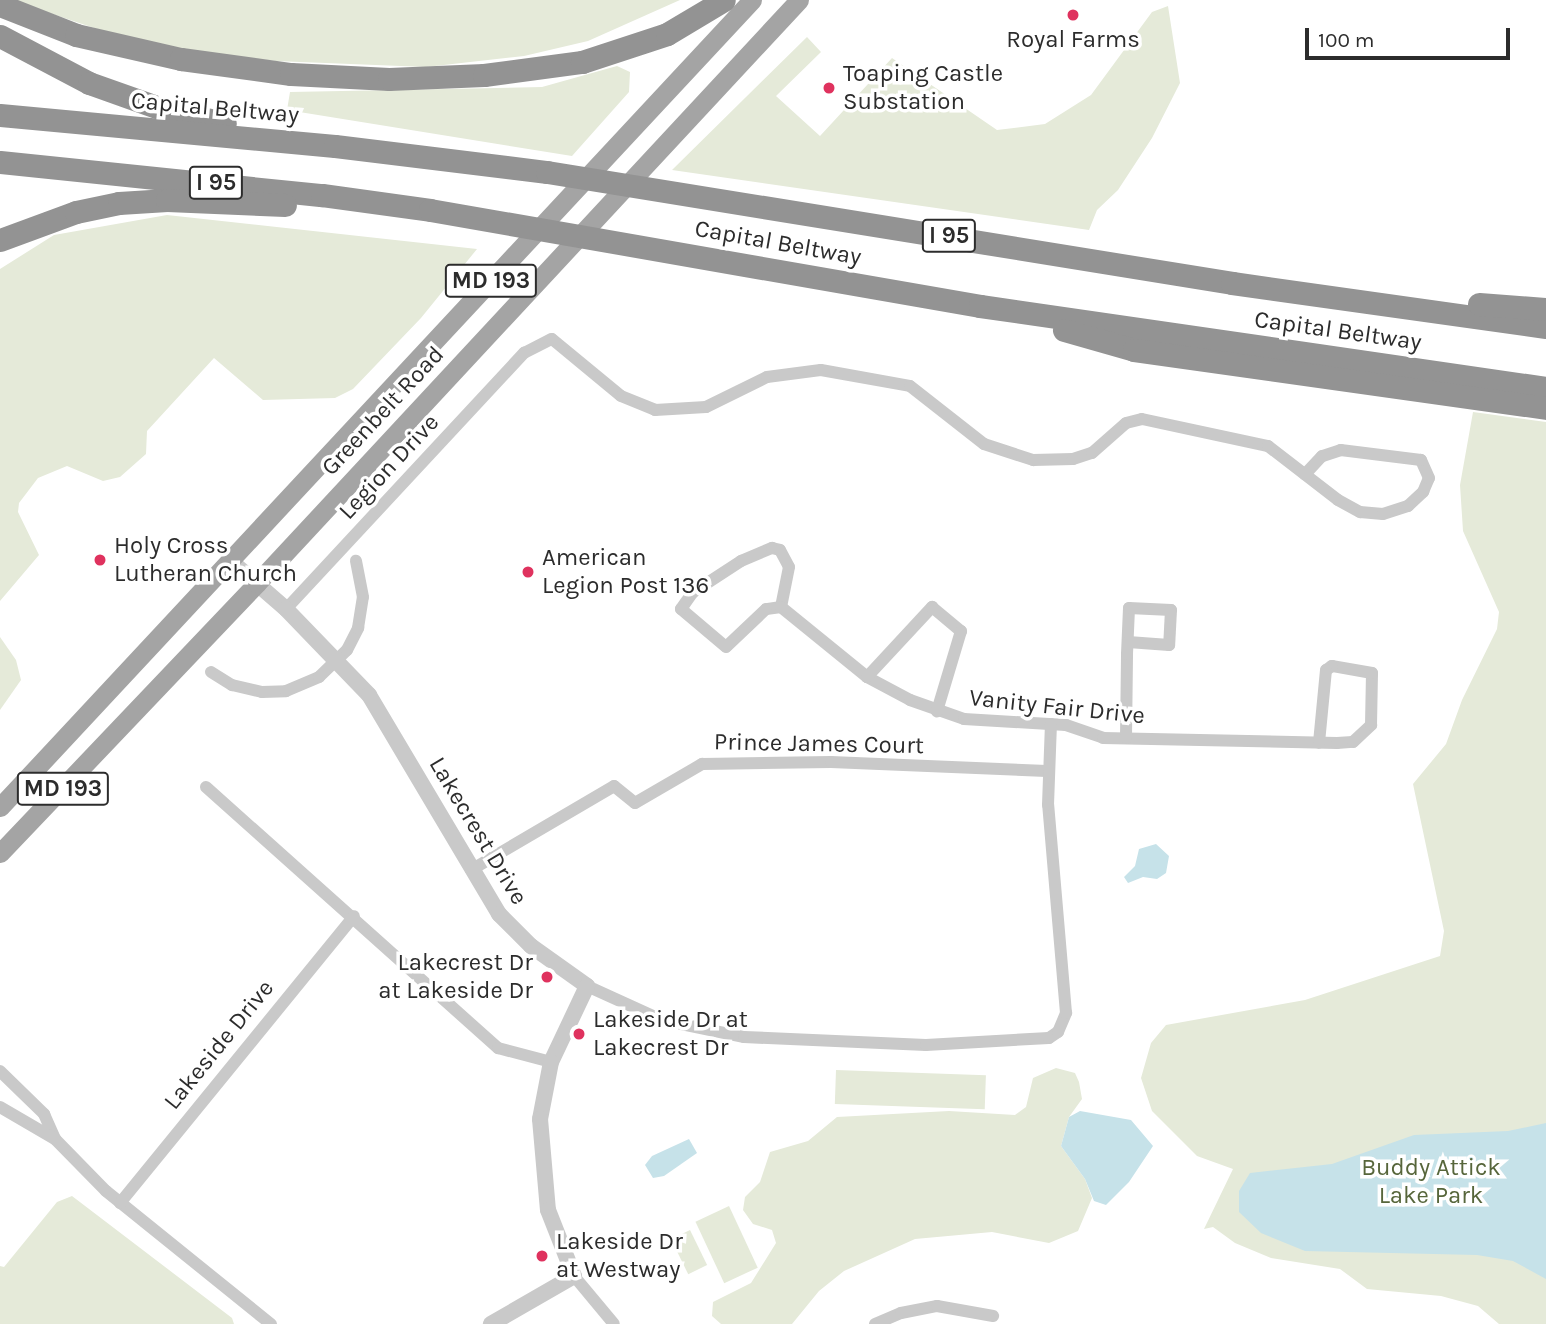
<!DOCTYPE html>
<style>
body{margin:0}
#map{position:relative;width:1546px;height:1324px;overflow:hidden;background:#fff;font-family:Karla,sans-serif}
div>[style]{position:absolute}
.green>*{inset:0;background:#e5ead9;transform-origin:0 0}
.water>*{inset:0;background:#c6e2e9}
.minor>*{height:12px;margin:-6px;padding:0 6px;transform-origin:6px;border-radius:6px;background:#c9c9c9}
.tertiary>*{height:16px;margin:-8px;padding:0 8px;transform-origin:8px;border-radius:8px;background:#c9c9c9}
.primary>*{height:19px;margin:-9.5px;padding:0 9.5px;transform-origin:9.5px;border-radius:9.5px;background:#a4a4a4}
.motorway>*{height:23px;margin:-11.5px;padding:0 11.5px;transform-origin:11.5px;border-radius:11.5px;background:#939393}
.dots>*{width:19px;height:19px;translate:-50% -50%;box-sizing:border-box;border:4px solid #fff;border-radius:50%}
span{translate:-50% -50%;white-space:nowrap;text-align:center;line-height:1.15;-webkit-text-stroke:7px #fff;paint-order:stroke}
.shield-label span{padding:2px 5px;background:#fff;border:2px solid;border-radius:5px;-webkit-text-stroke-width:0}
.shield-label{font-size:23px;color:#2c2c2c;font-weight:700}
.poi-label{font-size:24px;color:#2c2c2c}
.left{translate:0 -50%;text-align:left}
.right{translate:-100% -50%;text-align:right}
.street-label{font-size:24px;color:#2c2c2c}
.park-label{font-size:24px;color:#57663b}
.scale{position:absolute;left:1305px;top:28px;width:205px;height:32px;box-sizing:border-box;border:4px solid #2c2c2c;border-top:0;padding-left:9px;font-size:21px;line-height:24px;white-space:nowrap;color:#2c2c2c;-webkit-text-stroke:5px #fff;paint-order:stroke}
</style>
<div id="map">
<div class="green">
<div style="clip-path:polygon(11px 0,680px 0,588px 41px,524px 56px,426px 67px,275px 61px,188px 51px,97px 29px)"></div>
<div style="clip-path:polygon(1168px 6px,1180px 83px,1152px 138px,1118px 190px,1097px 210px,1089px 230px,672px 170px,807px 37px,821px 52px,776px 96px,820px 136px,892px 58px,997px 130px,1045px 124px,1091px 95px,1152px 12px)"></div>
<div style="clip-path:polygon(617px 66px,630px 72px,629px 92px,572px 156px,287px 110px,290px 92px,542px 87px)"></div>
<div style="clip-path:polygon(167px 215px,477px 249px,421px 318px,353px 389px,335px 398px,263px 400px,214px 358px,147px 431px,146px 454px,120px 477px,103px 481px,67px 466px,38px 478px,19px 503px,18px 512px,39px 555px,0 601px,0 269px,54px 235px)"></div>
<div style="clip-path:polygon(1473px 412px,1546px 422px,1546px 1324px,1499px 1324px,1478px 1306px,1441px 1296px,1367px 1289px,1340px 1269px,1271px 1258px,1235px 1243px,1213px 1227px,1204px 1229px,1233px 1169px,1197px 1156px,1152px 1111px,1141px 1078px,1151px 1043px,1166px 1025px,1305px 1000px,1440px 956px,1444px 931px,1413px 784px,1446px 744px,1462px 700px,1497px 629px,1499px 612px,1463px 531px,1460px 485px)"></div>
<div style="clip-path:polygon(0 637px,16px 660px,21px 680px,0 710px)"></div>
<div style="clip-path:polygon(1056px 1068px,1075px 1073px,1079px 1082px,1082px 1099px,1069px 1117px,1061px 1146px,1085px 1179px,1092px 1198px,1078px 1231px,1049px 1243px,992px 1232px,915px 1239px,844px 1271px,819px 1291px,792px 1324px,721px 1324px,712px 1316px,713px 1302px,751px 1283px,776px 1243px,772px 1230px,753px 1224px,743px 1210px,745px 1197px,760px 1182px,770px 1152px,808px 1141px,837px 1117px,949px 1111px,1015px 1115px,1026px 1107px,1033px 1078px)"></div>
<div style="left:836px;top:1070px;width:150px;height:34px;rotate:2deg"></div>
<div style="clip-path:polygon(72px 1196px,232px 1318px,234px 1324px,0 1324px,0 1266px,4px 1267px,57px 1202px)"></div>
<div style="left:729px;top:1206px;width:68px;height:37px;rotate:65deg"></div>
<div style="left:690px;top:1230px;width:39px;height:21px;rotate:64deg"></div>
</div>
<div class="water">
<div style="clip-path:polygon(1156px 844px,1169px 856px,1166px 873px,1157px 879px,1143px 877px,1128px 883px,1124px 877px,1135px 866px,1139px 849px)"></div>
<div style="clip-path:polygon(1080px 1111px,1131px 1120px,1153px 1146px,1129px 1182px,1106px 1205px,1094px 1201px,1085px 1179px,1061px 1146px,1069px 1117px)"></div>
<div style="clip-path:polygon(1546px 1123px,1546px 1279px,1513px 1261px,1477px 1255px,1305px 1251px,1261px 1233px,1239px 1212px,1239px 1191px,1250px 1173px,1332px 1164px,1414px 1135px,1508px 1131px)"></div>
<div style="clip-path:polygon(689px 1139px,697px 1153px,664px 1176px,653px 1178px,645px 1165px,652px 1156px)"></div>
</div>
<div class="minor">
<div style="left:781px;top:607px;width:15px;rotate:172deg"></div>
<div style="left:766px;top:609px;width:55px;rotate:136.5deg"></div>
<div style="left:726px;top:647px;width:59px;rotate:-139.8deg"></div>
<div style="left:681px;top:609px;width:19px;rotate:-55deg"></div>
<div style="left:692px;top:593px;width:59px;rotate:-33.1deg"></div>
<div style="left:741px;top:561px;width:34px;rotate:-23deg"></div>
<div style="left:772px;top:548px;width:8px;rotate:14deg"></div>
<div style="left:780px;top:550px;width:19px;rotate:62deg"></div>
<div style="left:789px;top:567px;width:41px;rotate:101.3deg"></div>
<div style="left:781px;top:607px;width:111px;rotate:39.1deg"></div>
<div style="left:867px;top:677px;width:49px;rotate:28.1deg"></div>
<div style="left:910px;top:700px;width:57px;rotate:19.4deg"></div>
<div style="left:964px;top:719px;width:102px;rotate:3.4deg"></div>
<div style="left:1066px;top:725px;width:39px;rotate:19deg"></div>
<div style="left:1103px;top:738px;width:234px;rotate:1.2deg"></div>
<div style="left:1337px;top:743px;width:16px;rotate:-4deg"></div>
<div style="left:1353px;top:742px;width:25px;rotate:-43deg"></div>
<div style="left:1371px;top:725px;width:52px;rotate:-88.9deg"></div>
<div style="left:1372px;top:673px;width:41px;rotate:-170.1deg"></div>
<div style="left:1332px;top:666px;width:7px;rotate:146deg"></div>
<div style="left:1326px;top:670px;width:73px;rotate:95.5deg"></div>
<div style="left:286px;top:609px;width:350px;rotate:-47.1deg"></div>
<div style="left:524px;top:353px;width:31px;rotate:-27deg"></div>
<div style="left:552px;top:339px;width:89px;rotate:39.6deg"></div>
<div style="left:621px;top:396px;width:37px;rotate:22deg"></div>
<div style="left:655px;top:410px;width:51px;rotate:-3.4deg"></div>
<div style="left:706px;top:407px;width:68px;rotate:-26.2deg"></div>
<div style="left:767px;top:377px;width:54px;rotate:-7.4deg"></div>
<div style="left:821px;top:370px;width:90px;rotate:10.2deg"></div>
<div style="left:910px;top:386px;width:94px;rotate:38.1deg"></div>
<div style="left:984px;top:444px;width:52px;rotate:18.1deg"></div>
<div style="left:1033px;top:460px;width:40px;rotate:-1.4deg"></div>
<div style="left:1073px;top:459px;width:20px;rotate:-18deg"></div>
<div style="left:1092px;top:453px;width:45px;rotate:-41.4deg"></div>
<div style="left:1126px;top:423px;width:16px;rotate:-14deg"></div>
<div style="left:1142px;top:419px;width:129px;rotate:12.1deg"></div>
<div style="left:1268px;top:446px;width:88px;rotate:37.6deg"></div>
<div style="left:1338px;top:500px;width:25px;rotate:29deg"></div>
<div style="left:1360px;top:512px;width:23px;rotate:5deg"></div>
<div style="left:1383px;top:514px;width:26px;rotate:-18deg"></div>
<div style="left:1408px;top:506px;width:21px;rotate:-43deg"></div>
<div style="left:1423px;top:492px;width:15px;rotate:-67deg"></div>
<div style="left:1429px;top:478px;width:20px;rotate:-114deg"></div>
<div style="left:1421px;top:460px;width:81px;rotate:-172.9deg"></div>
<div style="left:1341px;top:450px;width:20px;rotate:162deg"></div>
<div style="left:1322px;top:456px;width:25px;rotate:133deg"></div>
<div style="left:211px;top:672px;width:25px;rotate:32deg"></div>
<div style="left:232px;top:685px;width:31px;rotate:13deg"></div>
<div style="left:262px;top:692px;width:24px;rotate:-2deg"></div>
<div style="left:286px;top:691px;width:36px;rotate:-23deg"></div>
<div style="left:319px;top:677px;width:39px;rotate:-44deg"></div>
<div style="left:347px;top:650px;width:25px;rotate:-63deg"></div>
<div style="left:358px;top:628px;width:31px;rotate:-81deg"></div>
<div style="left:363px;top:597px;width:37px;rotate:-101deg"></div>
<div style="left:867px;top:677px;width:96px;rotate:-47.1deg"></div>
<div style="left:932px;top:607px;width:38px;rotate:40deg"></div>
<div style="left:961px;top:631px;width:84px;rotate:106.7deg"></div>
<div style="left:1126px;top:738px;width:84px;rotate:-89.3deg"></div>
<div style="left:1127px;top:654px;width:46px;rotate:-87.5deg"></div>
<div style="left:1129px;top:608px;width:42px;rotate:2.7deg"></div>
<div style="left:1171px;top:610px;width:35px;rotate:93deg"></div>
<div style="left:1169px;top:645px;width:41px;rotate:-175.8deg"></div>
<div style="left:206px;top:787px;width:392px;rotate:41.8deg"></div>
<div style="left:498px;top:1048px;width:55px;rotate:14.8deg"></div>
<div style="left:471px;top:870px;width:166px;rotate:-30.4deg"></div>
<div style="left:614px;top:786px;width:27px;rotate:39deg"></div>
<div style="left:635px;top:803px;width:78px;rotate:-30.2deg"></div>
<div style="left:702px;top:764px;width:129px;rotate:-0.9deg"></div>
<div style="left:831px;top:762px;width:216px;rotate:2.4deg"></div>
<div style="left:587px;top:986px;width:82px;rotate:24.4deg"></div>
<div style="left:662px;top:1020px;width:84px;rotate:11.7deg"></div>
<div style="left:744px;top:1037px;width:182px;rotate:2.5deg"></div>
<div style="left:926px;top:1045px;width:123px;rotate:-3.3deg"></div>
<div style="left:1049px;top:1038px;width:11px;rotate:-34deg"></div>
<div style="left:1058px;top:1032px;width:21px;rotate:-67deg"></div>
<div style="left:1066px;top:1013px;width:209px;rotate:-94.9deg"></div>
<div style="left:1048px;top:805px;width:81px;rotate:-87.9deg"></div>
<div style="left:0;top:1071px;width:62px;rotate:44.3deg"></div>
<div style="left:44px;top:1114px;width:27px;rotate:66deg"></div>
<div style="left:55px;top:1139px;width:73px;rotate:45.6deg"></div>
<div style="left:106px;top:1191px;width:212px;rotate:38.9deg"></div>
<div style="left:0;top:1107px;width:64px;rotate:30.2deg"></div>
<div style="left:120px;top:1203px;width:370px;rotate:-50.8deg"></div>
<div style="left:574px;top:1276px;width:62px;rotate:50.2deg"></div>
<div style="left:875px;top:1324px;width:28px;rotate:-23deg"></div>
<div style="left:901px;top:1313px;width:37px;rotate:-11deg"></div>
<div style="left:937px;top:1306px;width:57px;rotate:10.1deg"></div>
</div>
<div class="tertiary">
<div style="left:232px;top:562px;width:72px;rotate:41deg"></div>
<div style="left:286px;top:609px;width:120px;rotate:46deg"></div>
<div style="left:369px;top:695px;width:255px;rotate:59.3deg"></div>
<div style="left:499px;top:914px;width:45px;rotate:45deg"></div>
<div style="left:531px;top:946px;width:69px;rotate:35.5deg"></div>
<div style="left:587px;top:986px;width:84px;rotate:115.3deg"></div>
<div style="left:551px;top:1062px;width:58px;rotate:100.9deg"></div>
<div style="left:540px;top:1119px;width:91px;rotate:85deg"></div>
<div style="left:548px;top:1210px;width:71px;rotate:68.5deg"></div>
<div style="left:574px;top:1276px;width:96px;rotate:150deg"></div>
</div>
<div class="primary">
<div style="left:0;top:807px;width:1103px;rotate:-47.02deg"></div>
<div style="left:0;top:853px;width:373px;rotate:-46.4deg"></div>
<div style="left:257px;top:583px;width:796px;rotate:-47.09deg"></div>
</div>
<div class="motorway">
<div style="left:0;top:5px;width:82px;rotate:21.5deg"></div>
<div style="left:76px;top:35px;width:108px;rotate:12.9deg"></div>
<div style="left:181px;top:59px;width:111px;rotate:7.8deg"></div>
<div style="left:291px;top:74px;width:98px;rotate:2.9deg"></div>
<div style="left:389px;top:79px;width:95px;rotate:-2.4deg"></div>
<div style="left:484px;top:75px;width:99px;rotate:-7.6deg"></div>
<div style="left:582px;top:62px;width:89px;rotate:-18.2deg"></div>
<div style="left:667px;top:34px;width:66px;rotate:-30.8deg"></div>
<div style="left:0;top:36px;width:101px;rotate:27.8deg"></div>
<div style="left:89px;top:83px;width:84px;rotate:19.5deg"></div>
<div style="left:168px;top:111px;width:58px;rotate:11.9deg"></div>
<div style="left:0;top:115px;width:336px;rotate:5.3deg"></div>
<div style="left:335px;top:146px;width:214px;rotate:7deg"></div>
<div style="left:547px;top:172px;width:694px;rotate:9.2deg"></div>
<div style="left:1232px;top:283px;width:317px;rotate:8deg"></div>
<div style="left:0;top:162px;width:324px;rotate:5.9deg"></div>
<div style="left:322px;top:195px;width:109px;rotate:7.9deg"></div>
<div style="left:430px;top:210px;width:558px;rotate:9.9deg"></div>
<div style="left:980px;top:306px;width:572px;rotate:8.24deg"></div>
<div style="left:0;top:240px;width:81px;rotate:-20.2deg"></div>
<div style="left:76px;top:212px;width:44px;rotate:-11.8deg"></div>
<div style="left:119px;top:203px;width:48px;rotate:-3.6deg"></div>
<div style="left:167px;top:200px;width:118px;rotate:2.4deg"></div>
<div style="left:1479px;top:304px;width:67px;rotate:4.3deg"></div>
<div style="left:1064px;top:330px;width:73px;rotate:15.9deg"></div>
<div style="left:1134px;top:350px;width:416px;rotate:8deg"></div>
</div>
<div class="dots">
<div style="left:1073px;top:15px;background:#df325e"></div>
<div style="left:829px;top:88px;background:#df325e"></div>
<div style="left:100px;top:560px;background:#df325e"></div>
<div style="left:528px;top:572px;background:#df325e"></div>
<div style="left:547px;top:977px;background:#df325e"></div>
<div style="left:579px;top:1034px;background:#df325e"></div>
<div style="left:542px;top:1256px;background:#df325e"></div>
</div>
<div class="shield-label">
<span style="left:216px;top:183px">I 95</span>
<span style="left:949px;top:236px">I 95</span>
<span style="left:491px;top:281px">MD 193</span>
<span style="left:63px;top:789px">MD 193</span>
</div>
<div class="poi-label">
<span style="left:1073px;top:40px">Royal Farms</span>
<span class="left" style="left:843px;top:88px">Toaping Castle<br>Substation</span>
<span class="left" style="left:114px;top:560px">Holy Cross<br>Lutheran Church</span>
<span class="left" style="left:542px;top:572px">American<br>Legion Post 136</span>
<span class="right" style="left:533px;top:977px">Lakecrest Dr<br>at Lakeside Dr</span>
<span class="left" style="left:593px;top:1034px">Lakeside Dr at<br>Lakecrest Dr</span>
<span class="left" style="left:556px;top:1256px">Lakeside Dr<br>at Westway</span>
</div>
<div class="street-label">
<span style="left:215px;top:108px;rotate:5deg">Capital Beltway</span>
<span style="left:778px;top:243px;rotate:10deg">Capital Beltway</span>
<span style="left:1338px;top:331px;rotate:8deg">Capital Beltway</span>
<span style="left:383px;top:411px;rotate:-47deg">Greenbelt Road</span>
<span style="left:389px;top:467px;rotate:-47deg">Legion Drive</span>
<span style="left:1057px;top:707px;rotate:6deg">Vanity Fair Drive</span>
<span style="left:819px;top:744px;rotate:1deg">Prince James Court</span>
<span style="left:478px;top:831px;rotate:59deg">Lakecrest Drive</span>
<span style="left:219px;top:1045px;rotate:-51deg">Lakeside Drive</span>
</div>
<div class="park-label">
<span style="left:1431px;top:1182px">Buddy Attick<br>Lake Park</span>
</div>
<div class="scale">100 m</div>
</div>
